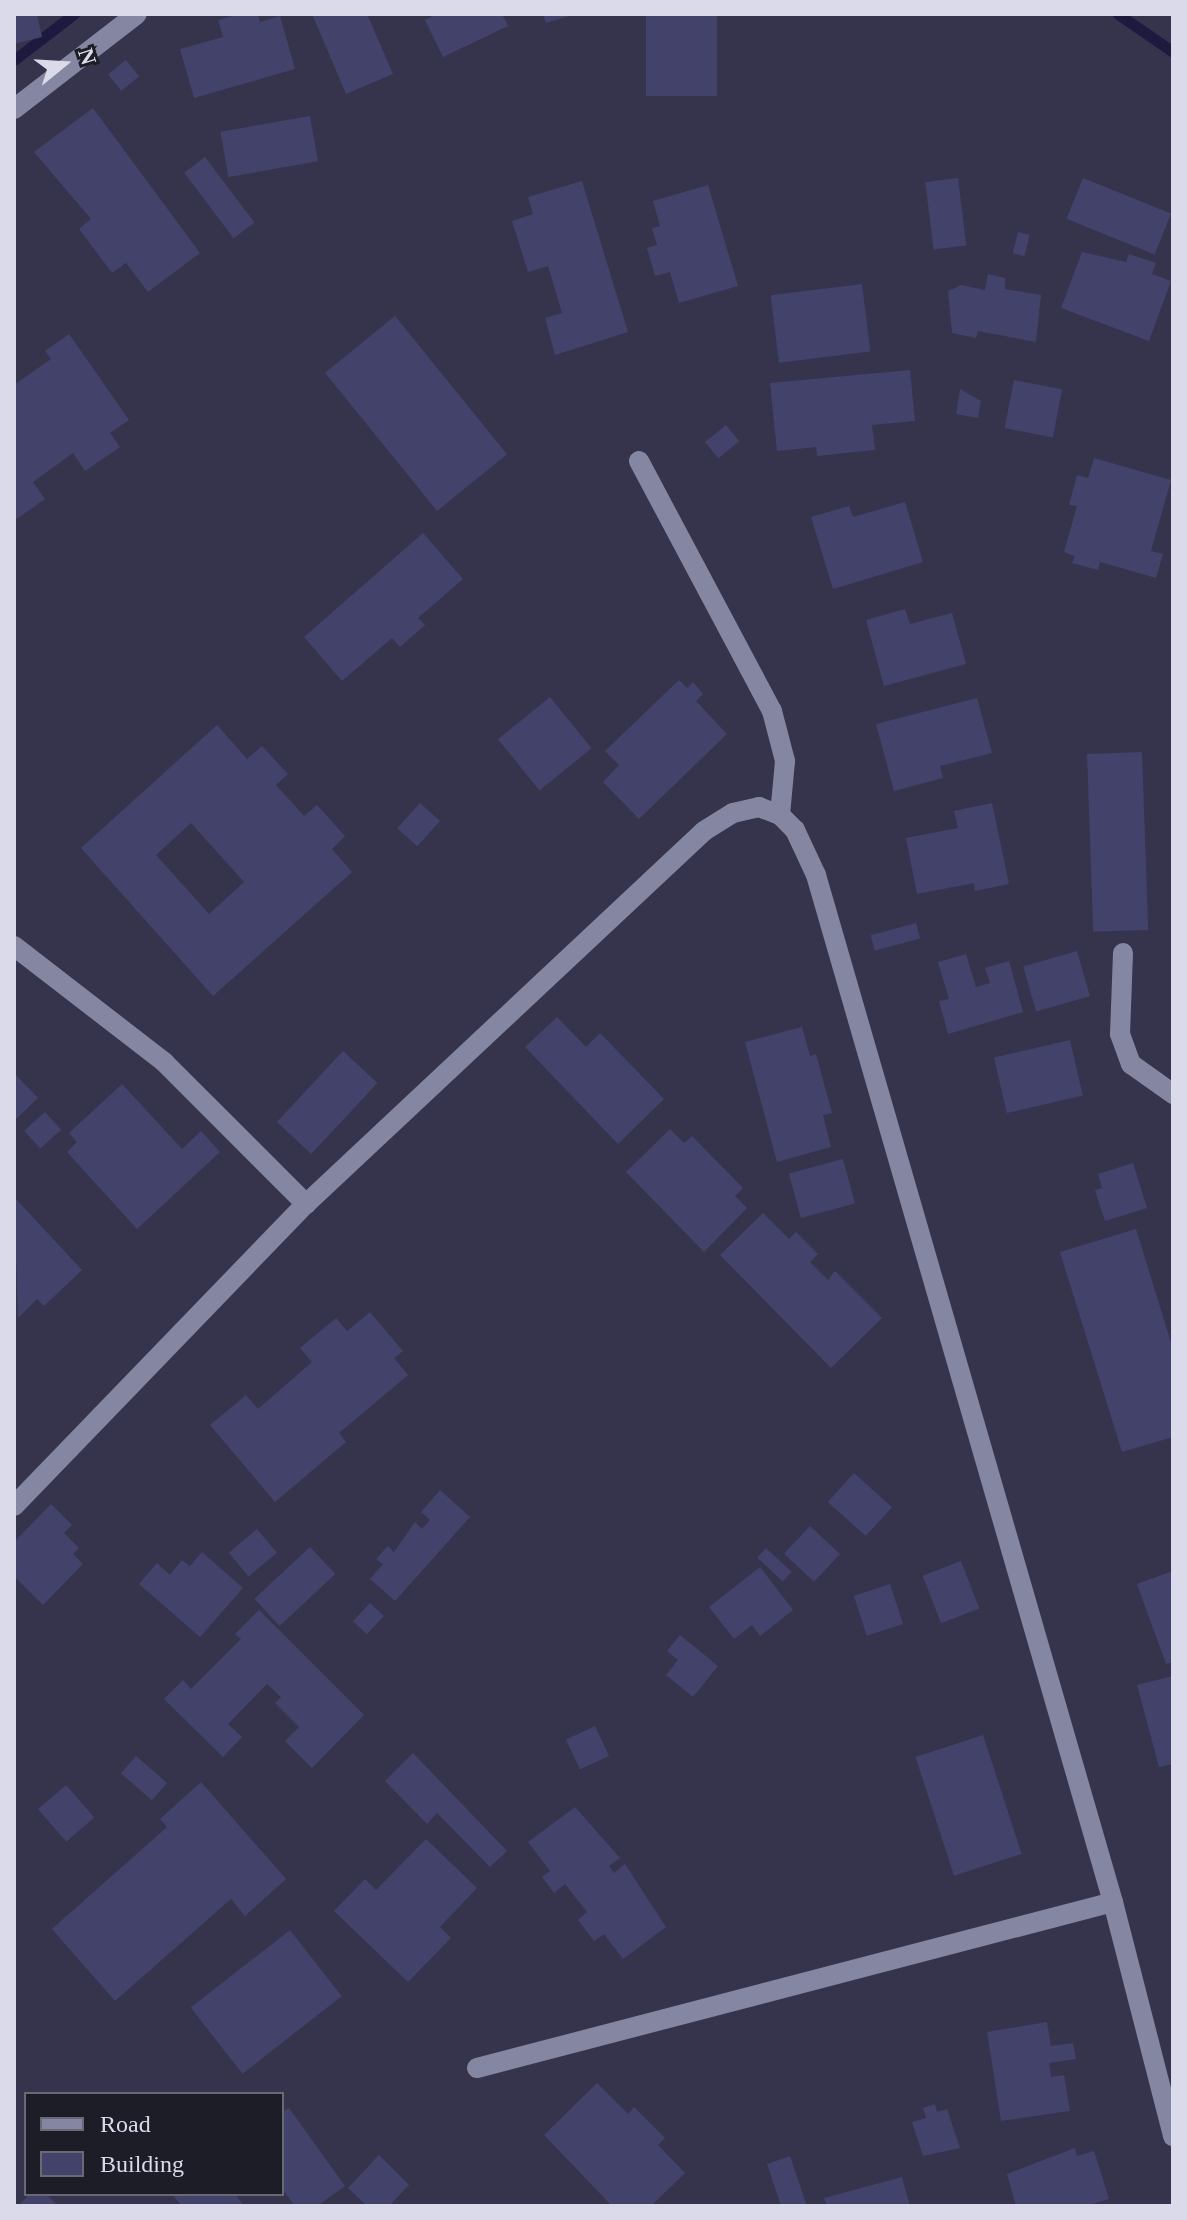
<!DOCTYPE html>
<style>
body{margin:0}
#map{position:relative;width:1187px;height:2220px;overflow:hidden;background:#35344c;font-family:"Times New Roman",serif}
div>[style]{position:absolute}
.stream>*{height:11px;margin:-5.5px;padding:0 5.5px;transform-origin:5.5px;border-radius:5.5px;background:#1e1a3f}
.building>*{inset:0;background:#43426b;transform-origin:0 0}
.minor>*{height:20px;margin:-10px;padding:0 10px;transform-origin:10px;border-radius:10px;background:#8586a1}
span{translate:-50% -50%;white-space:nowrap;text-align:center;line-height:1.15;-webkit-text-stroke:6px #1d1d28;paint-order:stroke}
.frame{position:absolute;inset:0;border:16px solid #dadaea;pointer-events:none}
.legend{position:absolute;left:24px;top:2092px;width:260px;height:104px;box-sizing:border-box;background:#1d1d28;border:2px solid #696976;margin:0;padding:10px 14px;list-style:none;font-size:24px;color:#dadaea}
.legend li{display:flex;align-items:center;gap:16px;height:40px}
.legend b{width:40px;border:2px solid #696976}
.north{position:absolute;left:24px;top:24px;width:80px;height:80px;-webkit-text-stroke:6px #1d1d28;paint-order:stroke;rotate:72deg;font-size:22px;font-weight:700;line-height:32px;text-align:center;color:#dadaea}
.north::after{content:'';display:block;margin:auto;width:28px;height:36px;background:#dadaea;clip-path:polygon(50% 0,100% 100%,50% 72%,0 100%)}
</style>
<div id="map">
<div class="stream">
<div style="left:1118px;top:14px;width:67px;rotate:34.6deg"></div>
<div style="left:14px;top:60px;width:76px;rotate:-37.5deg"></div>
</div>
<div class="building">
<div style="clip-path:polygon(14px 14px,37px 14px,42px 37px,14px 44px)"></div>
<div style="clip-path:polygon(240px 14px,258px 14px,260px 22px,280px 16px,295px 69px,194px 98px,180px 49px,223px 37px,218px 20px)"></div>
<div style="clip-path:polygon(312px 14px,367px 14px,393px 74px,346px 94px)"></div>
<div style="clip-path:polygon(437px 14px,502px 14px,508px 26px,443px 57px,425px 20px)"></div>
<div style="clip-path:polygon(543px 14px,572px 14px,572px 15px,546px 23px)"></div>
<div style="left:646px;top:14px;width:71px;height:82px"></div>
<div style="left:126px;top:60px;width:21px;height:23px;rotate:51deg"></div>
<div style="clip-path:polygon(93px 108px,200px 253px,148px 292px,126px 263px,112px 273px,79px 229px,91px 219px,34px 152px)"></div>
<div style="left:310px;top:116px;width:46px;height:91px;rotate:80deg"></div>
<div style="left:205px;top:157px;width:82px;height:26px;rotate:53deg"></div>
<div style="left:958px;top:178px;width:68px;height:33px;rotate:83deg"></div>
<div style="left:1083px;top:178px;width:95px;height:44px;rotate:22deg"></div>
<div style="clip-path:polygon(582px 181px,628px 332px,555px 355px,545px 318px,562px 313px,548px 266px,528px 272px,512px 221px,533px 214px,528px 197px)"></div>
<div style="clip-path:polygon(708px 185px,738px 286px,679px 303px,670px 272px,655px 276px,647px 248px,657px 245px,652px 228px,660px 226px,653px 201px)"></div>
<div style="left:1018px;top:232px;width:12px;height:22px;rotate:14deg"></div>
<div style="clip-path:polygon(1082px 252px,1126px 262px,1129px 254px,1156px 263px,1152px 274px,1171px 281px,1149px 341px,1061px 308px)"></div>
<div style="clip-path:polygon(988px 274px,1005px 278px,1005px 289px,1041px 295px,1036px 342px,978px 331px,976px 338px,952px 333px,948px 291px,961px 285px,985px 290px)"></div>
<div style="left:862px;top:284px;width:68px;height:92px;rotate:83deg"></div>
<div style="left:395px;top:316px;width:178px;height:90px;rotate:51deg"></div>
<div style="clip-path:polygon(69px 334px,129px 420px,110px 433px,120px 447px,85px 471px,73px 453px,33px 482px,45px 499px,14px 521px,14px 385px,51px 359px,45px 351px)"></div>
<div style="clip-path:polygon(910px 370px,915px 421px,872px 425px,875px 450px,817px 456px,816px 447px,777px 451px,770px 383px)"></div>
<div style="left:1014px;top:380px;width:49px;height:49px;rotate:11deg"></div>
<div style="clip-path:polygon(960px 389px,981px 401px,978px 418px,956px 414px)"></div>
<div style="left:726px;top:425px;width:21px;height:27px;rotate:51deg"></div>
<div style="clip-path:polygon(1094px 458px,1171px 480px,1151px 551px,1163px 554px,1156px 578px,1100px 562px,1098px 570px,1072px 563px,1075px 556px,1064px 552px,1077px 506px,1069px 505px,1077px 475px,1088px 478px)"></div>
<div style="clip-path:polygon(905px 502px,923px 562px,833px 589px,811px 517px,849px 506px,853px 517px)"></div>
<div style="clip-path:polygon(423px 533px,463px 579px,418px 618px,425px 625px,400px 647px,392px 638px,342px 681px,304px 637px)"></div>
<div style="clip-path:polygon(905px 609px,910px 624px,952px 613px,966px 664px,884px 686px,866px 620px)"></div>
<div style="clip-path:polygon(679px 680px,687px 688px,693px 682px,703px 694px,696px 701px,727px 734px,639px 819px,603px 782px,619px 765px,605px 751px)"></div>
<div style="left:550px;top:697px;width:66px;height:67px;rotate:51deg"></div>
<div style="clip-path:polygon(977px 698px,992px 753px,940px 766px,943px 778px,894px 791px,876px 724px)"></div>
<div style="clip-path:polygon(evenodd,217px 725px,247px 759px,262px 746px,288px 774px,276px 785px,304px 816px,317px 805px,345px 836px,332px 849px,352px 872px,213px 996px,81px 848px,217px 725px,191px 823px,244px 882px,209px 914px,156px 855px,191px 823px)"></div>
<div style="left:1142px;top:752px;width:178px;height:55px;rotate:88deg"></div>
<div style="left:420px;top:803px;width:27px;height:34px;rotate:42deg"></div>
<div style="clip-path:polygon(992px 803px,1009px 884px,975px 891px,974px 883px,917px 894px,906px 838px,958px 828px,954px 811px)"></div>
<div style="left:916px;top:923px;width:16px;height:47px;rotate:75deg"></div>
<div style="left:1077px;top:951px;width:47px;height:56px;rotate:74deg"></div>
<div style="clip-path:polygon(966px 954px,976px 987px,990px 983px,985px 968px,1009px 961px,1023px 1012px,948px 1034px,939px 1001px,949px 999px,938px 962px)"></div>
<div style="clip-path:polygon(557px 1017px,586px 1047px,600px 1033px,664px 1099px,618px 1144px,525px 1047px)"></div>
<div style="clip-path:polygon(802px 1027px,810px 1056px,816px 1054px,832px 1113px,823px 1115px,831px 1147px,777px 1162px,745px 1042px)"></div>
<div style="left:1070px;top:1040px;width:57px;height:78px;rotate:77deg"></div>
<div style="left:343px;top:1051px;width:47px;height:97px;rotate:43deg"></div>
<div style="clip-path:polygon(14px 1073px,38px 1098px,14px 1121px)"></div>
<div style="clip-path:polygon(122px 1084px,182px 1149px,201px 1131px,220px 1152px,137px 1229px,67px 1152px,77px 1142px,69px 1133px)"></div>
<div style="left:45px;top:1112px;width:24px;height:28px;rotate:48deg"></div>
<div style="clip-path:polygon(670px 1129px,684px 1143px,692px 1136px,743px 1188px,735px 1196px,747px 1208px,704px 1252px,626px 1172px)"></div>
<div style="left:843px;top:1159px;width:46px;height:56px;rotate:75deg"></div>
<div style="clip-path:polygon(1133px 1163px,1147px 1208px,1105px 1221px,1095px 1190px,1102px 1188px,1098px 1174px)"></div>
<div style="clip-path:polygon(14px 1197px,82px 1270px,44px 1306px,37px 1299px,18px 1318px)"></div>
<div style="clip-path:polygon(763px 1213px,789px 1239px,796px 1232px,818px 1254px,810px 1262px,828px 1280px,835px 1271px,882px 1318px,831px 1368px,720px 1255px)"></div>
<div style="clip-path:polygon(1136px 1229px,1173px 1349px,1173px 1437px,1122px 1452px,1060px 1252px)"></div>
<div style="clip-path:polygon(370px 1312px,403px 1351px,394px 1358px,408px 1375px,339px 1433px,346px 1442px,275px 1502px,210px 1425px,246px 1395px,258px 1409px,312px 1362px,300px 1348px,336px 1318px,347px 1331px)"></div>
<div style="left:854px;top:1473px;width:51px;height:39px;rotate:42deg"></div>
<div style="clip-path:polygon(440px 1490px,470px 1517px,395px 1601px,370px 1579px,383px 1564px,376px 1559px,388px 1546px,394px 1552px,415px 1522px,422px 1529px,430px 1520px,421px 1512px)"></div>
<div style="clip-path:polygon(51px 1504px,72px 1525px,64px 1533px,79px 1548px,73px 1554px,83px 1564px,43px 1605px,14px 1576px,14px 1542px)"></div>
<div style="left:810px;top:1526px;width:41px;height:38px;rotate:43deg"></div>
<div style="left:257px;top:1529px;width:31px;height:37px;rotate:50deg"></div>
<div style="left:310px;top:1547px;width:37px;height:76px;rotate:47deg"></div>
<div style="left:766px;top:1548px;width:35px;height:13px;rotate:43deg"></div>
<div style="clip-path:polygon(202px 1552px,243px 1588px,200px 1637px,139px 1584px,157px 1563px,170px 1575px,182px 1560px,190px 1566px)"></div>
<div style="left:961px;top:1561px;width:51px;height:41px;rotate:69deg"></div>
<div style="clip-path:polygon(760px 1567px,793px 1610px,760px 1636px,752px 1625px,734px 1639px,709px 1607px)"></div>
<div style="clip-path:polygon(1173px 1571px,1173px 1662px,1166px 1664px,1137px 1584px)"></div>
<div style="left:890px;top:1584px;width:42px;height:38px;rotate:72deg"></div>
<div style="left:370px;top:1603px;width:19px;height:25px;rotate:43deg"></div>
<div style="clip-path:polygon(259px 1610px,364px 1715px,312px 1768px,285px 1741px,299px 1727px,275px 1703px,281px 1697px,267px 1684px,228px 1724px,242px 1737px,223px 1757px,164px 1699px,183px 1680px,191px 1689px,241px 1639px,235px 1634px)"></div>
<div style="clip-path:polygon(680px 1635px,718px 1666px,693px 1697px,666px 1675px,678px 1660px,667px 1651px)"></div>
<div style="clip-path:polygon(1173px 1676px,1173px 1764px,1159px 1767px,1137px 1685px)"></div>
<div style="left:595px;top:1726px;width:33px;height:32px;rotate:65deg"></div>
<div style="left:983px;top:1735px;width:125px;height:71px;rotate:72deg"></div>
<div style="clip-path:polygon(413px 1753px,507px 1851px,490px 1867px,437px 1813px,427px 1824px,385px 1781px)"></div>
<div style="left:136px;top:1756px;width:41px;height:23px;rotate:41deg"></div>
<div style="clip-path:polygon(201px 1782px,286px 1879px,245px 1916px,231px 1899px,115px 2001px,52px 1929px,167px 1827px,160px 1819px)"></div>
<div style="left:66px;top:1785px;width:43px;height:37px;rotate:49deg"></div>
<div style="clip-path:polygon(575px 1807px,620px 1858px,609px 1866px,614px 1873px,625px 1864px,666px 1927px,623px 1959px,604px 1934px,594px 1941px,578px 1920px,587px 1912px,565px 1884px,554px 1893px,542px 1877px,550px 1871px,528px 1842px)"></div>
<div style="clip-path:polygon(426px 1839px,477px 1888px,440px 1927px,451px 1938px,408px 1982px,334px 1911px,365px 1879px,376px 1890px)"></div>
<div style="left:290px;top:1930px;width:84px;height:126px;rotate:52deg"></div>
<div style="clip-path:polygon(1047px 2022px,1051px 2046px,1073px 2043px,1076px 2059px,1049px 2063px,1051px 2077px,1064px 2075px,1070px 2111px,1001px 2121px,987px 2032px)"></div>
<div style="clip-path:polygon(597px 2083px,628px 2114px,634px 2107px,665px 2138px,658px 2145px,685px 2173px,651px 2206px,612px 2206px,544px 2135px)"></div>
<div style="clip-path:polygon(935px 2104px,937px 2112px,947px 2109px,960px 2148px,923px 2156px,912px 2122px,926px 2118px,923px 2108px)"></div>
<div style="clip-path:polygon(289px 2108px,345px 2186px,317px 2206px,295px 2206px,282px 2189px,282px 2112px)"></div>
<div style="clip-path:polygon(1075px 2148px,1077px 2156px,1094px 2151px,1109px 2199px,1085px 2206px,1016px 2206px,1007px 2174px)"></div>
<div style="clip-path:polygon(379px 2155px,409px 2185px,389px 2206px,367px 2206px,348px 2188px)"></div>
<div style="clip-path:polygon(790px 2156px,807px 2206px,781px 2206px,767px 2164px)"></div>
<div style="clip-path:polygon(902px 2177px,910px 2206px,827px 2206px,824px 2198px)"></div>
<div style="clip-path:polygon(30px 2194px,46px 2194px,58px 2206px,18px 2206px)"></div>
<div style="clip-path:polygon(172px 2194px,235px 2194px,244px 2206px,182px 2206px)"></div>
</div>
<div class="minor">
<div style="left:14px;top:109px;width:155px;rotate:-37.7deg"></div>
<div style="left:639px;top:461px;width:283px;rotate:62deg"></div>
<div style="left:772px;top:711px;width:52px;rotate:75.4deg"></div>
<div style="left:785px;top:761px;width:54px;rotate:95.3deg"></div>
<div style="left:14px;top:946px;width:190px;rotate:37.7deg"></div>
<div style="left:164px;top:1062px;width:201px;rotate:45deg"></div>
<div style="left:1123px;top:953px;width:81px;rotate:92.1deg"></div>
<div style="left:1120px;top:1034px;width:32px;rotate:70deg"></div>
<div style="left:1131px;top:1064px;width:52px;rotate:35.5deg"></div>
<div style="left:14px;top:1506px;width:420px;rotate:-46deg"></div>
<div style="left:306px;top:1204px;width:545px;rotate:-43.14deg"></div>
<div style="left:704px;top:831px;width:34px;rotate:-32deg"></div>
<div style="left:733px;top:813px;width:27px;rotate:-13deg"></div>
<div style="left:759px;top:807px;width:22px;rotate:21deg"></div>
<div style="left:780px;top:815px;width:21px;rotate:45deg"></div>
<div style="left:795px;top:830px;width:50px;rotate:65deg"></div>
<div style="left:816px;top:875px;width:1069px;rotate:73.87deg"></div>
<div style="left:1113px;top:1902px;width:242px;rotate:75.6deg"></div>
<div style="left:477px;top:2068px;width:657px;rotate:-14.63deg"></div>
</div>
<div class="frame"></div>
<ul class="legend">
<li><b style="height:10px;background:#8586a1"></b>Road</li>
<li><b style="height:22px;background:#43426b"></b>Building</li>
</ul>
<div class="north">N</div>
</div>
